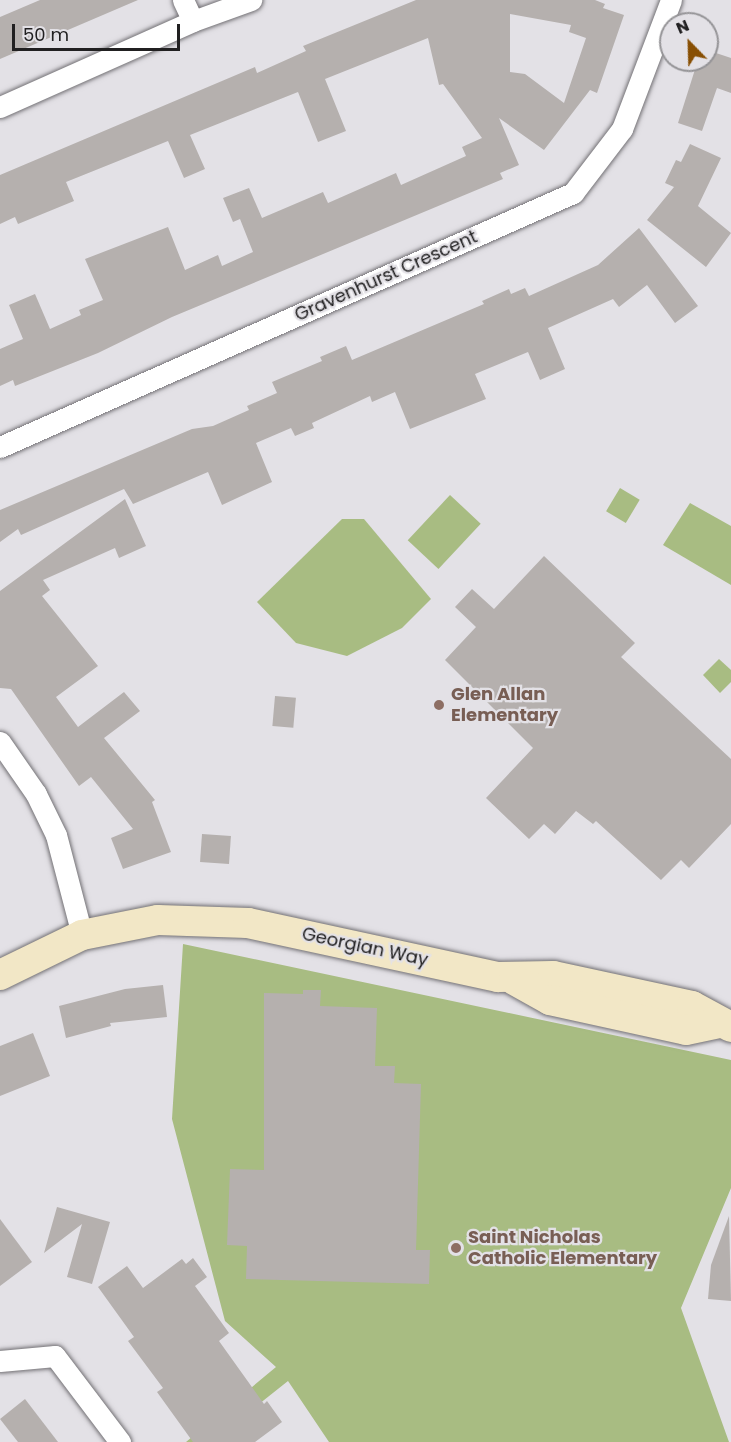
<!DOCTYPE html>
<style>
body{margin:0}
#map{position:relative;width:731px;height:1442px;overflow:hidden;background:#e3e1e6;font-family:Poppins,sans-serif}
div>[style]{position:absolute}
.green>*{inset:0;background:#a8bc82;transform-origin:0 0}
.building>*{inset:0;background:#b5b0ae;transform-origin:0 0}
.roads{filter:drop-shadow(0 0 2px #737175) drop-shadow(0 0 2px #737175)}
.street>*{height:21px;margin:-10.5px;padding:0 10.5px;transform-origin:10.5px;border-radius:10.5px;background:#fff}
.secondary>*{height:30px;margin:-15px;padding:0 15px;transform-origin:15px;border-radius:15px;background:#f2e7c6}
.dots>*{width:16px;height:16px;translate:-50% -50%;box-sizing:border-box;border:3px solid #e3e1e6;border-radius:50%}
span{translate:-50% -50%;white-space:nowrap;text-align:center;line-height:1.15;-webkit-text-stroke:4.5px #e3e1e6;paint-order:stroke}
.street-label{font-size:18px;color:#212021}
.education-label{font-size:18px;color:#785e54;font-weight:700}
.left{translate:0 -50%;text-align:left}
.north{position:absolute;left:659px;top:12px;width:60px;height:60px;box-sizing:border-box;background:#e3e1e6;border:2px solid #959497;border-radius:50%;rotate:337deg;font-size:16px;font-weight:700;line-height:24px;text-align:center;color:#212021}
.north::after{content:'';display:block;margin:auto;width:21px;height:27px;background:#884f03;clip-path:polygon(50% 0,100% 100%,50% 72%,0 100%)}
.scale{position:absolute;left:12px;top:24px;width:168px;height:27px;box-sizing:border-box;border:3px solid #212021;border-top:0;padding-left:8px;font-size:18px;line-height:21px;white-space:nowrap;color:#212021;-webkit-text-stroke:4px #e3e1e6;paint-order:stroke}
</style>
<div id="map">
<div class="green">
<div style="left:620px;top:488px;width:23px;height:27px;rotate:31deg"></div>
<div style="left:450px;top:495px;width:42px;height:62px;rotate:43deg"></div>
<div style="clip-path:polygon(690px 503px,731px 526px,731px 585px,663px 545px)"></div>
<div style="clip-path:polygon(342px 519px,364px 519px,431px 599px,402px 628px,347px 656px,296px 643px,257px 602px)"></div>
<div style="clip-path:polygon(719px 659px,731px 670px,731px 682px,720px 693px,703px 675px)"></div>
<div style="clip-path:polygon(183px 944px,731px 1060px,731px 1188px,681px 1308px,729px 1442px,329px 1442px,288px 1381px,211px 1442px,186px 1442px,276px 1367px,225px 1321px,172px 1119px)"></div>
</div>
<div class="building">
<div style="clip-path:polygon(40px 0,138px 0,0 59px,0 17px)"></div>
<div style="clip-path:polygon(evenodd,416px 0,595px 0,605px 4px,603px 8px,624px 15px,597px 93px,590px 90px,544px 150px,499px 118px,519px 165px,500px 173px,503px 179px,172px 317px,98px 353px,15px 386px,13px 380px,0 386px,0 349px,23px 339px,9px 305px,35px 294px,50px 329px,81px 315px,79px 310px,103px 300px,85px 259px,168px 227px,185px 270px,218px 255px,222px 266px,253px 252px,240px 219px,233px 222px,223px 198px,249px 188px,262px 218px,323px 192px,328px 203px,396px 173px,401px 185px,466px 156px,462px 147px,482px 138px,443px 84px,439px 85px,428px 38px,325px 79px,346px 131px,318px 142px,298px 92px,190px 135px,205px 169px,184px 178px,168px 141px,66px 182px,74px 201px,18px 224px,15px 217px,0 224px,0 175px,255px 67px,257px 73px,306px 51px,303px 46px,416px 0,510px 14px,571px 25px,569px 32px,586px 38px,564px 103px,525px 74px,510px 72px,510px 14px)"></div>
<div style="clip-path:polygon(707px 50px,731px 58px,731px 93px,717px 88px,702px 131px,678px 123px,698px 60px,707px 60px)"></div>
<div style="clip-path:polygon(690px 144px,721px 158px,698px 206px,731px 233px,706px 267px,647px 220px,674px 187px,665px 183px,676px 160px,681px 162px)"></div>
<div style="clip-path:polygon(639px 228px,698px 306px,675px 323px,647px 285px,619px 307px,613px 299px,548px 328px,565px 369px,540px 380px,528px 352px,475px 374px,486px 399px,410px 429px,395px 392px,372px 402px,370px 396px,312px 423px,314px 428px,295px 436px,291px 428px,256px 443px,272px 482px,222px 505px,208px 472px,133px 504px,124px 489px,21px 535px,18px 529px,0 542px,0 510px,192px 429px,213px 426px,249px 410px,247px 406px,277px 393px,272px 382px,322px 361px,320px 357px,346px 346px,352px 360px,484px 304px,482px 301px,509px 289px,511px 294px,525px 288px,529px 296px,598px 265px)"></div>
<div style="clip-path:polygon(125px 499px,146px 546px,119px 558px,115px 548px,43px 580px,50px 590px,42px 596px,98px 666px,56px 697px,78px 727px,124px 692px,140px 711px,104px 738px,155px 800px,152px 802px,171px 852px,123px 869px,111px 838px,133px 829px,91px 777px,79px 786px,11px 689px,0 688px,0 591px)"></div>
<div style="clip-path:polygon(544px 556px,635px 643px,621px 657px,731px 759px,731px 824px,689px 868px,681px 860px,661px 880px,596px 821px,593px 824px,576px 811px,555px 834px,544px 824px,529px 839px,486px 798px,533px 748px,445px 660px,476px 627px,455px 607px,472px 589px,494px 609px)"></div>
<div style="left:275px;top:696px;width:21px;height:30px;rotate:5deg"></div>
<div style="left:202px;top:834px;width:29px;height:28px;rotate:4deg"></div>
<div style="clip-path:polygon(163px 985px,167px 1017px,110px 1023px,111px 1026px,66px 1038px,59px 1006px,125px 989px)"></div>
<div style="clip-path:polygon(303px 990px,321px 990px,320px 1006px,377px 1008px,375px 1066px,395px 1066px,394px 1083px,421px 1084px,416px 1250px,430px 1250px,429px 1284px,246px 1279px,247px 1246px,227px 1245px,230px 1169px,264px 1170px,264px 993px,303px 994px)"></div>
<div style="clip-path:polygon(33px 1033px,50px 1076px,0 1096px,0 1046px)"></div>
<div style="clip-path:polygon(57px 1207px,110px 1222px,92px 1284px,67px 1277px,82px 1224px,44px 1253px)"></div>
<div style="clip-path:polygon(729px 1216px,731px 1301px,708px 1299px,711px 1265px)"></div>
<div style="clip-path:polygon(0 1219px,32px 1262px,0 1286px)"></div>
<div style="clip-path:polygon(193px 1258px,207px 1277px,195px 1286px,229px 1333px,219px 1341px,264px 1404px,267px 1401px,282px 1422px,255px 1442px,193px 1442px,157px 1392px,163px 1388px,128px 1341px,134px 1337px,98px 1287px,127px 1266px,143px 1288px,182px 1259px,186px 1264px)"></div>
<div style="clip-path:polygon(25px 1399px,58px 1442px,18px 1442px,0 1419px)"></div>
</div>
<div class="roads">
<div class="street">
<div style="left:183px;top:0;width:23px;rotate:65deg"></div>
<div style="left:0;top:107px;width:211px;rotate:-24deg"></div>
<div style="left:193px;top:21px;width:62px;rotate:-19.9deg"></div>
<div style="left:0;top:447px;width:627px;rotate:-23.91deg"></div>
<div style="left:573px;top:193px;width:81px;rotate:-52.6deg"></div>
<div style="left:622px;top:129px;width:138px;rotate:-69.2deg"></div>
<div style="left:0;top:742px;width:63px;rotate:55.3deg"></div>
<div style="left:36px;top:794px;width:46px;rotate:64deg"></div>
<div style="left:56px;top:835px;width:103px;rotate:75.4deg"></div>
<div style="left:0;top:1361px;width:55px;rotate:-5.2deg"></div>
<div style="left:55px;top:1356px;width:108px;rotate:52.9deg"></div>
</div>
<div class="secondary">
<div style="left:0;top:975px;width:91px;rotate:-26deg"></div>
<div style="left:82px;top:935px;width:77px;rotate:-11.2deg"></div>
<div style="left:158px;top:920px;width:90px;rotate:1.9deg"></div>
<div style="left:248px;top:923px;width:256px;rotate:12.2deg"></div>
<div style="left:498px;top:977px;width:55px;rotate:-1deg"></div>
<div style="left:553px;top:976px;width:142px;rotate:12.2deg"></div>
<div style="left:692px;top:1006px;width:44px;rotate:28.3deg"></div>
<div style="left:514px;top:980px;width:41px;rotate:29.1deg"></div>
<div style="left:550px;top:1000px;width:139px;rotate:12.4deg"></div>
<div style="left:686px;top:1030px;width:35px;rotate:-12deg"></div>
</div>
</div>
<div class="dots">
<div style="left:439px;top:705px;background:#8d6e63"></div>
<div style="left:456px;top:1248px;background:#8d6e63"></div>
</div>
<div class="street-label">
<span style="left:386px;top:276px;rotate:-24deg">Gravenhurst Crescent</span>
<span style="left:365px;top:947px;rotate:12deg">Georgian Way</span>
</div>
<div class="education-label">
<span class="left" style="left:451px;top:705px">Glen Allan<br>Elementary</span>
<span class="left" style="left:468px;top:1248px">Saint Nicholas<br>Catholic Elementary</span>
</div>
<div class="north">N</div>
<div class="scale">50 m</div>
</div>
